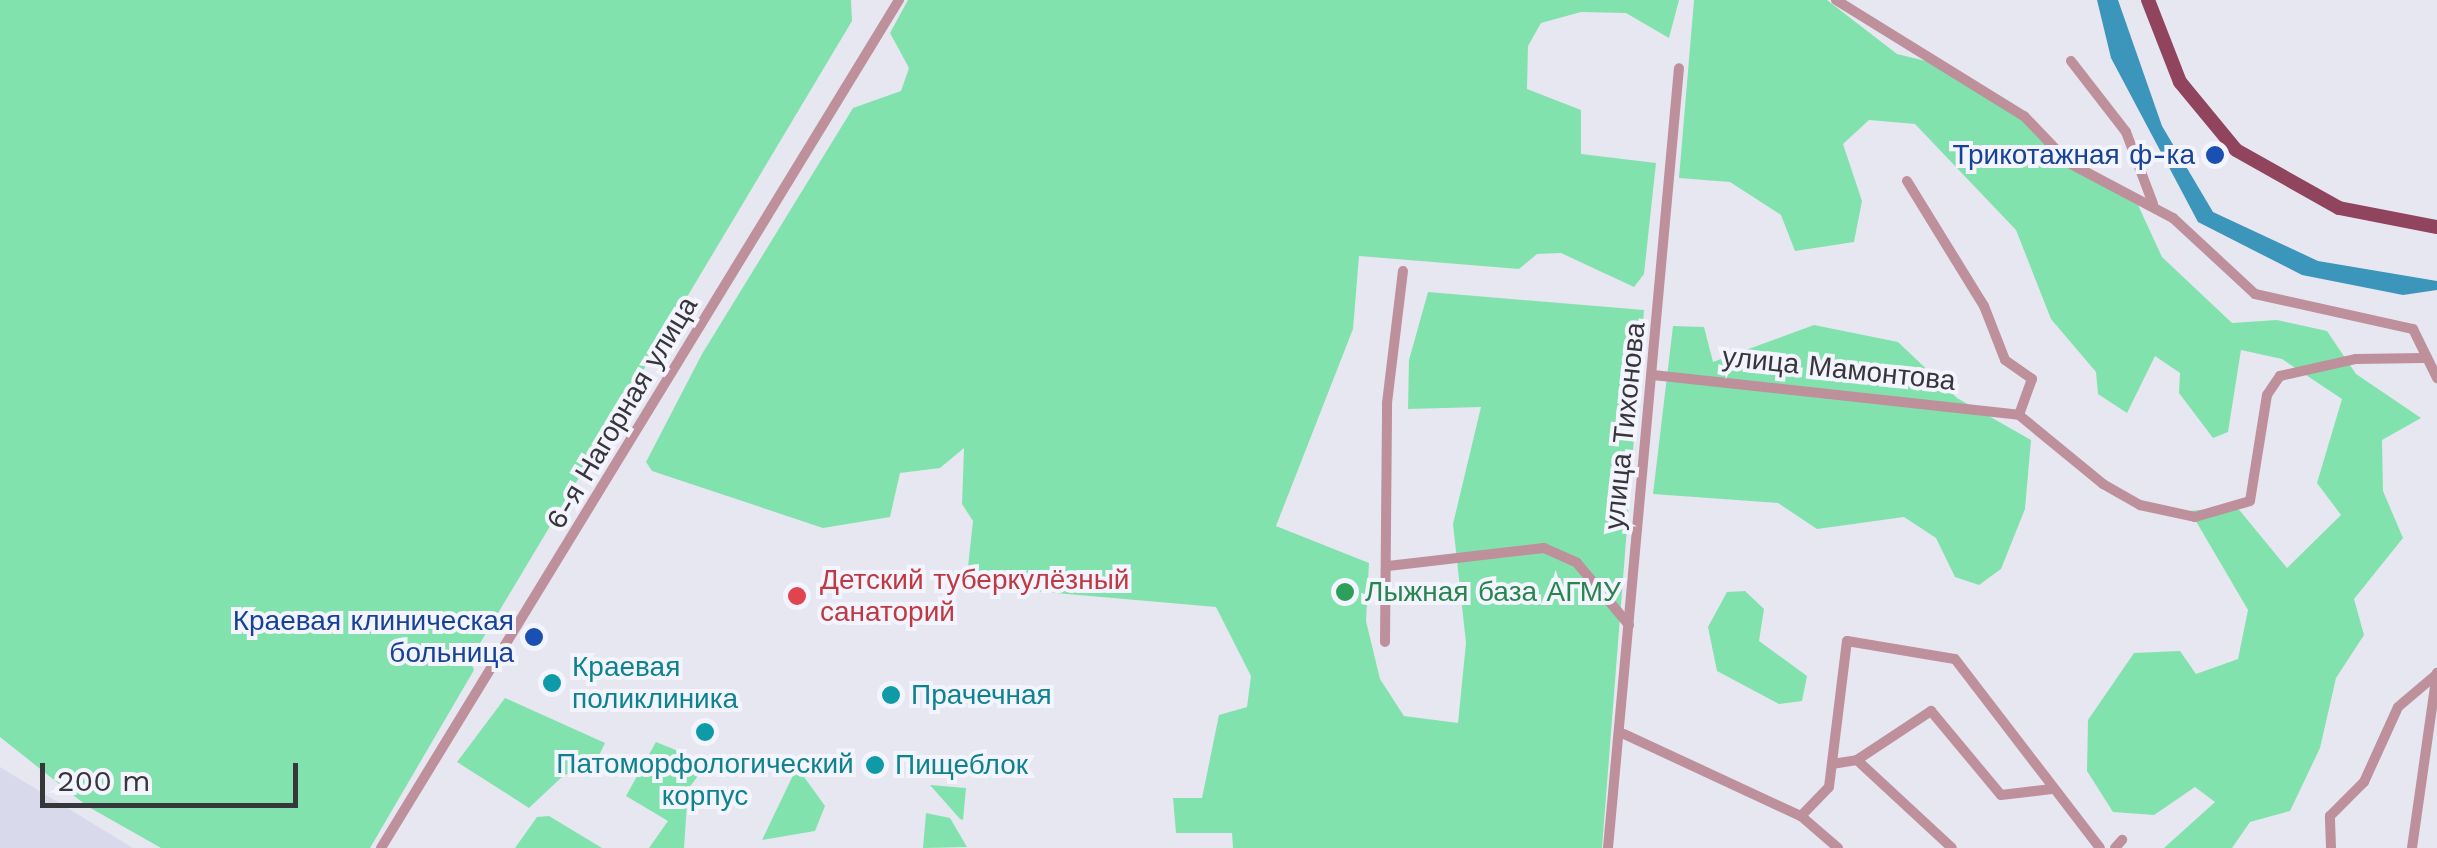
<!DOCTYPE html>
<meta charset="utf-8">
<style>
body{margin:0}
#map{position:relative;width:2437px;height:848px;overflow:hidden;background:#e7e7f2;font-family:"Work Sans",sans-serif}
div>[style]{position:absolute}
.built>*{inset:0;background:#d9d9ec}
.green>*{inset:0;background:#82e2ae}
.water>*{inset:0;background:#3c96bb}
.minor>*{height:10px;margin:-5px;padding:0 5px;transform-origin:5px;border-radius:5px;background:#bd909c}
.major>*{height:14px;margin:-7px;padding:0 7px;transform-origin:7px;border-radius:7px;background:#91445e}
.dots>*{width:28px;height:28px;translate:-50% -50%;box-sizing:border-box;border:5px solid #f4f4fe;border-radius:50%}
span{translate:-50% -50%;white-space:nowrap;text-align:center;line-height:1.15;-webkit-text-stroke:8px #f4f4fe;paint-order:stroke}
.transit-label{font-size:28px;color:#164399}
.right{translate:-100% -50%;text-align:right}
.street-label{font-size:28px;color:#36363b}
.health-label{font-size:28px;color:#be3a42}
.left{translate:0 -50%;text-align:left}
.leisure-label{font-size:28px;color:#27864d}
.culture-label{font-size:28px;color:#0d838f}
.scale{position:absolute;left:40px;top:763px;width:258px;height:45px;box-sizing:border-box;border:5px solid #36363b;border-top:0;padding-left:12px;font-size:30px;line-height:35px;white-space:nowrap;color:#36363b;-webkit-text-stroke:8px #f4f4fe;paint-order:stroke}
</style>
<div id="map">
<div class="built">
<div style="clip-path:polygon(0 767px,133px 848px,0 848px)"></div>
</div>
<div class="green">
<div style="clip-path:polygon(0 0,851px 0,852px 21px,470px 660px,474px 670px,370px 848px,161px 848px,87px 806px,0 737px)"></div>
<div style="clip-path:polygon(908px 0,1679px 0,1669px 38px,1626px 13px,1581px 12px,1541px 23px,1528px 46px,1527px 89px,1581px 110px,1581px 154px,1656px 163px,1644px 274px,1634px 287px,1561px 253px,1537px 254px,1519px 269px,1359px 256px,1353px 329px,1276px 526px,1369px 563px,1366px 621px,1380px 679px,1404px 716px,1458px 723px,1466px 643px,1453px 524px,1481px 407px,1408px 409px,1409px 360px,1428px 292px,1644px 310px,1602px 848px,1233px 848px,1232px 833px,1176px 833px,1173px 798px,1202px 798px,1219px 715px,1247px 707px,1251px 676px,1216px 607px,966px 585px,973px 521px,962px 504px,964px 448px,940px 468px,900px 473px,890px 517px,823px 528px,652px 471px,646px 462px,702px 354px,853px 108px,901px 91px,909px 68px,890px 33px)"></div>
<div style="clip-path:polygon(1694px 0,1827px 0,1897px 54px,1926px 61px,2023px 118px,2068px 167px,2138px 205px,2162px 257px,2232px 323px,2277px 320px,2327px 331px,2356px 374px,2421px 418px,2382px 440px,2383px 491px,2403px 538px,2354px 599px,2364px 635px,2336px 678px,2320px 748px,2290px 811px,2250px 822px,2232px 848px,2164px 848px,2215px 802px,2195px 787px,2154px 815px,2113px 812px,2087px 771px,2088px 720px,2134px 653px,2180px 651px,2196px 674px,2238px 659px,2248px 610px,2190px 511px,2236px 506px,2287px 568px,2341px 515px,2317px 483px,2342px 399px,2282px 359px,2241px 350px,2228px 432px,2213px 438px,2179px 393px,2180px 373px,2155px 356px,2127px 413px,2098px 394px,2096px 372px,2051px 319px,2016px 230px,1915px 124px,1869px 120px,1843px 144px,1862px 201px,1854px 242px,1795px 251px,1781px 215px,1730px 182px,1679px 178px)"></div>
<div style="clip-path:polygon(1814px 325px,1898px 342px,1957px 398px,2031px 440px,2025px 509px,2001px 569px,1979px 585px,1955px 577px,1936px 538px,1904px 517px,1817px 529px,1778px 503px,1653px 494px,1673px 326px,1704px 327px,1713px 362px)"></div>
<div style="clip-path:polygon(1745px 591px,1764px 609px,1759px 641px,1807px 676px,1802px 701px,1779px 704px,1717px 671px,1708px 627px,1727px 592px)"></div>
<div style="clip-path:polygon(505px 698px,605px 743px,593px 768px,564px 775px,529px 808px,457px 762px)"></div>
<div style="clip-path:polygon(656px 742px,708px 763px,688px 789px,684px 848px,649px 848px,668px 821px,626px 796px)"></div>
<div style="clip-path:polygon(797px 767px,825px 806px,815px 831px,762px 840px)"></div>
<div style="clip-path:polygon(930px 785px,966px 788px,963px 820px,960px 819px)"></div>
<div style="clip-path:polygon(926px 813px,950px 818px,967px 847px,923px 848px)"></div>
<div style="clip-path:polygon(549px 816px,602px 848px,515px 848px,537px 817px)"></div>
</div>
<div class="water">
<div style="clip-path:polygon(2097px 0,2118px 0,2162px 126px,2213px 212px,2318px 261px,2437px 281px,2437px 290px,2403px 295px,2302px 275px,2198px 222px,2111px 58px)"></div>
</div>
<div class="minor">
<div style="left:1836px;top:0;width:221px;rotate:31.7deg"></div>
<div style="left:2024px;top:116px;width:65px;rotate:46.2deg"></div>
<div style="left:2069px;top:163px;width:118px;rotate:27.9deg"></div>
<div style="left:2173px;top:218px;width:112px;rotate:42.8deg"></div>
<div style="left:2255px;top:294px;width:162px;rotate:12.5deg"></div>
<div style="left:2413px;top:329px;width:55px;rotate:63.9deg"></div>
<div style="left:2071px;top:61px;width:90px;rotate:52.2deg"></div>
<div style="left:2126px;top:132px;width:77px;rotate:69.4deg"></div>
<div style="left:1907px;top:181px;width:147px;rotate:58.4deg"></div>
<div style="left:1984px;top:306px;width:58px;rotate:68.7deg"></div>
<div style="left:2005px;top:360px;width:33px;rotate:35deg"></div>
<div style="left:2032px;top:379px;width:38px;rotate:110deg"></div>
<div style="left:1653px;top:375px;width:368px;rotate:6.2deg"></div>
<div style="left:2019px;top:415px;width:109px;rotate:39.4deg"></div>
<div style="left:2103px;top:484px;width:43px;rotate:29.6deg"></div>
<div style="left:2140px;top:505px;width:56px;rotate:12.3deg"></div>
<div style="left:2195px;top:517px;width:57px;rotate:-16.2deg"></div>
<div style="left:2250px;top:501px;width:107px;rotate:-80.9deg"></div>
<div style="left:2267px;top:395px;width:23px;rotate:-56deg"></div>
<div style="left:2280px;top:376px;width:78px;rotate:-12.6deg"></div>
<div style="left:2356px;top:359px;width:68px;rotate:-0.8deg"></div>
<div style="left:1388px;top:566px;width:157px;rotate:-6.6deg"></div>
<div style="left:1544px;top:548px;width:36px;rotate:24deg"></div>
<div style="left:1577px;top:563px;width:81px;rotate:50deg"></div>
<div style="left:1385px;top:642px;width:239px;rotate:-89.5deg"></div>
<div style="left:1387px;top:403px;width:133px;rotate:-83.1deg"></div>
<div style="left:1624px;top:734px;width:195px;rotate:24.9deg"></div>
<div style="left:1801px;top:816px;width:49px;rotate:40.9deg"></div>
<div style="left:1857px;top:760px;width:89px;rotate:-33.5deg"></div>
<div style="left:1931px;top:711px;width:109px;rotate:50.2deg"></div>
<div style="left:2001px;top:795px;width:51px;rotate:-6.7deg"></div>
<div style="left:1832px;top:764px;width:25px;rotate:-9deg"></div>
<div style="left:1857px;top:760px;width:129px;rotate:42.8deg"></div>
<div style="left:1801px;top:816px;width:40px;rotate:-46deg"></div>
<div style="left:1829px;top:787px;width:147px;rotate:-83deg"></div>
<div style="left:1847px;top:641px;width:109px;rotate:9.5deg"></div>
<div style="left:1955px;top:659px;width:238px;rotate:52.5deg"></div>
<div style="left:381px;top:848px;width:994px;rotate:-58.58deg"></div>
<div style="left:1608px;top:848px;width:783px;rotate:-84.8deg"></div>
<div style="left:2115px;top:848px;width:11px;rotate:-49deg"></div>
<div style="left:2331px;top:848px;width:32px;rotate:-92deg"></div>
<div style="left:2330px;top:816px;width:48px;rotate:-45deg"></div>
<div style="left:2364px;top:782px;width:82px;rotate:-65.6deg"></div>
<div style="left:2398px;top:707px;width:51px;rotate:-40.2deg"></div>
<div style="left:2412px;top:848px;width:177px;rotate:-81.9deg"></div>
</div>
<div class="major">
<div style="left:2148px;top:0;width:88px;rotate:68.7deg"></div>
<div style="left:2180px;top:82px;width:88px;rotate:50.5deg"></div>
<div style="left:2236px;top:150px;width:118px;rotate:29.4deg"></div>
<div style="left:2339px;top:208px;width:100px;rotate:11deg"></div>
</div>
<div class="dots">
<div style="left:2215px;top:155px;background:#1a4fb4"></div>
<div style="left:1345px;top:592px;background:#2e9e5b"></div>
<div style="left:797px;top:596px;background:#e0444e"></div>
<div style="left:534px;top:637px;background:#1a4fb4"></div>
<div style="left:552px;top:683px;background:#0f9aa8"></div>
<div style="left:891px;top:695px;background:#0f9aa8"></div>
<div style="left:705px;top:732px;background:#0f9aa8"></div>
<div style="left:875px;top:765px;background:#0f9aa8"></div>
</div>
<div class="transit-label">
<span class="right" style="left:2195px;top:155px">Трикотажная ф-ка</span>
<span class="right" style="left:514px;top:637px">Краевая клиническая<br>больница</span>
</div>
<div class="street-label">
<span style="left:1839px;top:369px;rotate:6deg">улица Мамонтова</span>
<span style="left:622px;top:413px;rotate:-59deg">6-я Нагорная улица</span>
<span style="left:1625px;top:426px;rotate:-84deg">улица Тихонова</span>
</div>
<div class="health-label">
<span class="left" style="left:820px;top:596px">Детский туберкулёзный<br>санаторий</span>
</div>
<div class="leisure-label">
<span class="left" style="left:1365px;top:592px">Лыжная база АГМУ</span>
</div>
<div class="culture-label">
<span class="left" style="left:572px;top:683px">Краевая<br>поликлиника</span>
<span class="left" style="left:911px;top:695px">Прачечная</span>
<span style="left:705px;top:780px">Патоморфологический<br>корпус</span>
<span class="left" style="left:895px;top:765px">Пищеблок</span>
</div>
<div class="scale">200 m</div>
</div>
